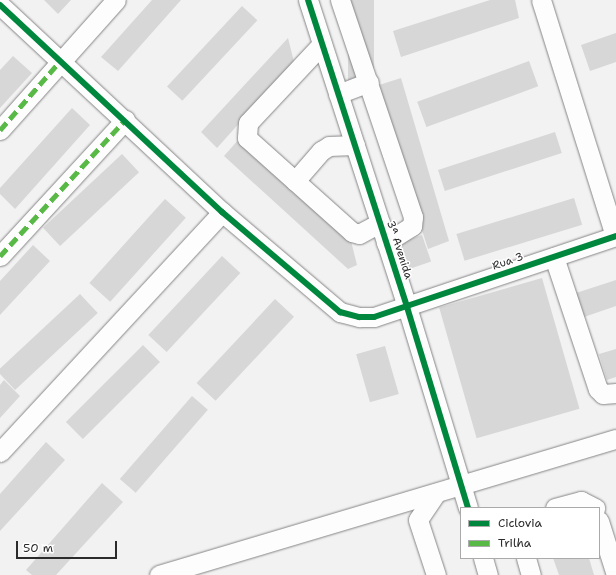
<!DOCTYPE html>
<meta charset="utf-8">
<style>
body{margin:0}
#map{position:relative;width:616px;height:575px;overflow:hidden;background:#f2f2f2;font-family:"Shantell Sans",sans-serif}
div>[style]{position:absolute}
.building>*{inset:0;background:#d7d7d7;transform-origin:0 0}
.roads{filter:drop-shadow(0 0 1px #858585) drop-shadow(0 0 1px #858585)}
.minor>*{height:19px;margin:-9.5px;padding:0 9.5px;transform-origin:9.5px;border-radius:9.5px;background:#fdfdfd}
.quiet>*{height:5px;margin-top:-2.5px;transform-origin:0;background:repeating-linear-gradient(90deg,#58b947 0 10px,transparent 0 15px)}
.cycleway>*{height:6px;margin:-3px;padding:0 3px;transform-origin:3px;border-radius:3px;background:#00873e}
span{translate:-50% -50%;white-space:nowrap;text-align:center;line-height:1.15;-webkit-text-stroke:3px #fff;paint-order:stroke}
.street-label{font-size:11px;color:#2b2b2b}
.legend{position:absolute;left:460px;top:507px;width:140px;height:52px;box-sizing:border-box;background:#fff;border:1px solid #aaa;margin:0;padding:5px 7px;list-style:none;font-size:12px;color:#2b2b2b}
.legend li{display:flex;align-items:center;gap:8px;height:20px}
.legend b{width:20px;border:1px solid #aaa}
.scale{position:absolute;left:16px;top:541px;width:101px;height:18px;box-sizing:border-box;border:2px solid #2b2b2b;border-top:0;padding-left:5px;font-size:12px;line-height:14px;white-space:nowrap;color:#2b2b2b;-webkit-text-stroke:3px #fff;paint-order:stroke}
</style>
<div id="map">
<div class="building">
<div style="clip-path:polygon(44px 0,71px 0,58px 14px)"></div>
<div style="clip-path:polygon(152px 0,181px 0,118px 71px,101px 57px)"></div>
<div style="left:348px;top:0;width:26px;height:84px"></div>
<div style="clip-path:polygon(490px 0,515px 0,519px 18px,401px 57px,393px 31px)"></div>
<div style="left:242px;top:6px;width:21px;height:110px;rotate:43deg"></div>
<div style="clip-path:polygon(616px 33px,616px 62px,590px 71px,581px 45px)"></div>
<div style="clip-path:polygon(288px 38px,294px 62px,217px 148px,201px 132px)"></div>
<div style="clip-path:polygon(13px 56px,32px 73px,0 108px,0 70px)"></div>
<div style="left:529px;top:61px;width:27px;height:119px;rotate:70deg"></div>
<div style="clip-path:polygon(401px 78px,449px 241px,428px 249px,376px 86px)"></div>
<div style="clip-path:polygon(72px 108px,90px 125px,15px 209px,0 194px,0 188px)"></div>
<div style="left:555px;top:132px;width:22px;height:123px;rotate:72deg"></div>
<div style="clip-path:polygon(239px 139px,351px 241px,357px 265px,348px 269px,224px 156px)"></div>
<div style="left:122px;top:154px;width:25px;height:108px;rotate:47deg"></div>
<div style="left:574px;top:198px;width:28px;height:123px;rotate:73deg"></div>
<div style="left:165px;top:199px;width:28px;height:113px;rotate:42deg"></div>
<div style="left:422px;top:235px;width:28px;height:23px;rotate:71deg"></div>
<div style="clip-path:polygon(33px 245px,50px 261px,0 315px,0 281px)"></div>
<div style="left:222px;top:256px;width:25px;height:108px;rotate:43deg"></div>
<div style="left:542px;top:278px;width:136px;height:107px;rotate:74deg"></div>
<div style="clip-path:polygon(616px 280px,616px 306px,584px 317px,576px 293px)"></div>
<div style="left:80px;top:294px;width:26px;height:113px;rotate:47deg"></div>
<div style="left:275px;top:299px;width:26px;height:115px;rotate:43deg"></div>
<div style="left:143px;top:345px;width:24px;height:109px;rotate:45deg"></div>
<div style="left:385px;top:346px;width:50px;height:30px;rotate:74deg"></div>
<div style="clip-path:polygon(616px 349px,616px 377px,607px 380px,599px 354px)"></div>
<div style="clip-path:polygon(4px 380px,20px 396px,0 418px,0 385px)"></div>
<div style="left:192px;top:396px;width:21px;height:110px;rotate:41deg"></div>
<div style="clip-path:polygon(46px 442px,65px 460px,0 531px,0 494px)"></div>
<div style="clip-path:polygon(102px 483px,123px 502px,56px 575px,32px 575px,26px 570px)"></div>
<div style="clip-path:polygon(553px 558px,589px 558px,594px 575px,559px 575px)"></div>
</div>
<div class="roads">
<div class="minor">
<div style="left:308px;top:0;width:323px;rotate:72.1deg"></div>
<div style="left:407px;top:307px;width:210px;rotate:73.1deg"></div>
<div style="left:340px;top:0;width:229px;rotate:71.4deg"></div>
<div style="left:413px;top:217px;width:9px;rotate:96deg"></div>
<div style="left:412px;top:226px;width:31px;rotate:148deg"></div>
<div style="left:541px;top:0;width:247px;rotate:72.6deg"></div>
<div style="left:0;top:5px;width:304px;rotate:43deg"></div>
<div style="left:222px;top:212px;width:155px;rotate:40.3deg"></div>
<div style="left:340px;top:312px;width:20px;rotate:15deg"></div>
<div style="left:359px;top:317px;width:15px"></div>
<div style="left:374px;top:317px;width:255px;rotate:-18.5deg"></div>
<div style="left:322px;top:44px;width:108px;rotate:133.1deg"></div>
<div style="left:248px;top:123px;width:15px;rotate:94deg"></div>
<div style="left:247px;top:138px;width:141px;rotate:41.8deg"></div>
<div style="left:352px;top:232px;width:7px;rotate:16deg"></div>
<div style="left:359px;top:234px;width:24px;rotate:-28deg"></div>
<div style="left:338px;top:94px;width:33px;rotate:-21deg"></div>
<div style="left:0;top:130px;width:174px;rotate:-48.3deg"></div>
<div style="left:295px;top:181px;width:40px;rotate:-49deg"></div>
<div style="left:321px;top:151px;width:9px;rotate:-32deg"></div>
<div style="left:329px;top:146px;width:26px;rotate:-2deg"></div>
<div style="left:0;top:256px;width:185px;rotate:-47.4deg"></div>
<div style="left:554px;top:257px;width:139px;rotate:71.6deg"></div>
<div style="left:598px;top:389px;width:7px;rotate:45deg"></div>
<div style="left:603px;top:394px;width:13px;rotate:-4deg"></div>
<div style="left:0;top:452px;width:327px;rotate:-47.2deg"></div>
<div style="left:436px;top:493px;width:32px;rotate:124deg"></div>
<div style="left:418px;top:520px;width:58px;rotate:71.9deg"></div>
<div style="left:555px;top:508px;width:27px;rotate:-15deg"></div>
<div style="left:581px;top:501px;width:16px;rotate:27deg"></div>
<div style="left:599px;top:521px;width:57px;rotate:72.5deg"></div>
<div style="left:483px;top:558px;width:18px;rotate:74deg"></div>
<div style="left:526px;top:558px;width:18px;rotate:74deg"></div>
<div style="left:159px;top:575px;width:477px;rotate:-16.6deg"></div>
</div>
</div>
<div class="quiet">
<div style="left:0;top:130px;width:93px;rotate:-48.9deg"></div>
<div style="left:0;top:256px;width:185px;rotate:-47.4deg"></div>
</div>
<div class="cycleway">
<div style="left:308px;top:0;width:323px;rotate:72.1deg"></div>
<div style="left:407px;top:307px;width:210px;rotate:73.1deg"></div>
<div style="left:0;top:5px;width:304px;rotate:43deg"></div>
<div style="left:222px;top:212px;width:155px;rotate:40.3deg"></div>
<div style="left:340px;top:312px;width:20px;rotate:15deg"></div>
<div style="left:359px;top:317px;width:15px"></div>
<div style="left:374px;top:317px;width:255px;rotate:-18.5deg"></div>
</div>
<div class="street-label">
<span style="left:399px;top:250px;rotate:72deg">3ª Avenida</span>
<span style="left:508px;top:262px;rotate:-19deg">Rua 3</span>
</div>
<ul class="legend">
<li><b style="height:5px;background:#00873e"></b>Ciclovia</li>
<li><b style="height:5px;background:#58b947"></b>Trilha</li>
</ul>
<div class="scale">50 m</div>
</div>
